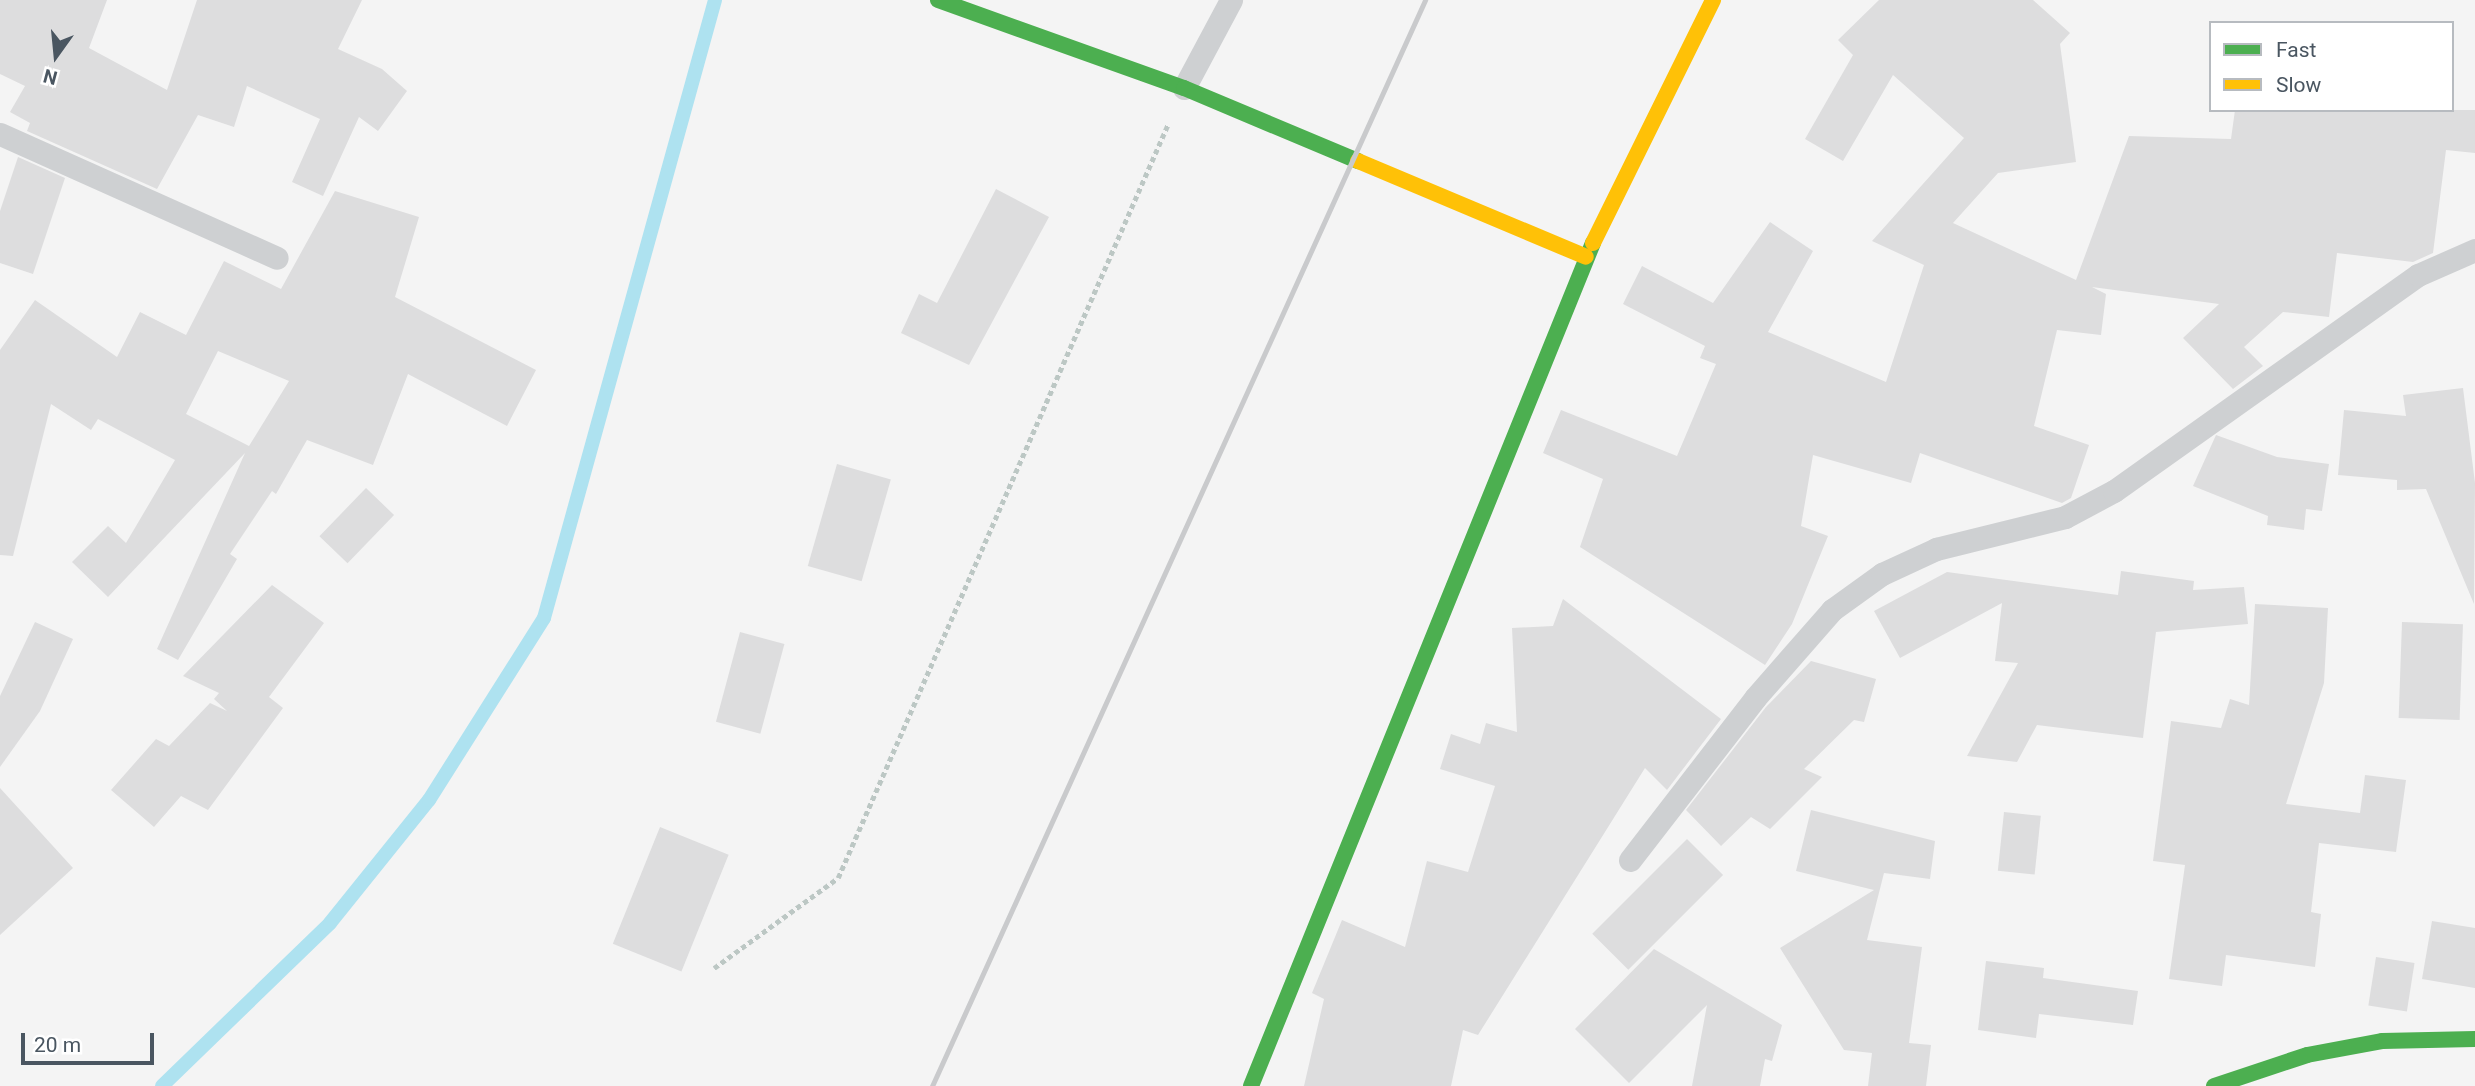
<!DOCTYPE html>
<style>
body{margin:0}
#map{position:relative;width:2475px;height:1086px;overflow:hidden;background:#f4f4f4;font-family:Roboto,sans-serif}
div>[style]{position:absolute}
.stream>*{height:14px;margin:-7px;padding:0 7px;transform-origin:7px;border-radius:7px;background:#aee2f0}
.building>*{inset:0;background:#ddddde;transform-origin:0 0}
.path>*{height:4.5px;margin-top:-2.25px;transform-origin:0;background:repeating-linear-gradient(90deg,#bcc7c4 0 5px,transparent 0 8.5px)}
.lane>*{height:23px;margin:-11.5px;padding:0 11.5px;transform-origin:11.5px;border-radius:11.5px;background:#ced0d2}
.fast>*{height:16px;margin:-8px;padding:0 8px;transform-origin:8px;border-radius:8px;background:#4caf50}
.slow>*{height:16px;margin:-8px;padding:0 8px;transform-origin:8px;border-radius:8px;background:#ffc107}
.rail>*{height:5px;margin:-2.5px;padding:0 2.5px;transform-origin:2.5px;border-radius:2.5px;background:#c9cacc}
span{translate:-50% -50%;white-space:nowrap;text-align:center;line-height:1.15;-webkit-text-stroke:5px #fff;paint-order:stroke}
.legend{position:absolute;left:2209px;top:21px;width:245px;height:91px;box-sizing:border-box;background:#fff;border:2px solid #b7bbc0;margin:0;padding:9px 12px;list-style:none;font-size:21px;color:#4a5661}
.legend li{display:flex;align-items:center;gap:14px;height:35px}
.legend b{width:35px;border:2px solid #b7bbc0}
.north{position:absolute;left:21px;top:21px;width:70px;height:70px;-webkit-text-stroke:5px #fff;paint-order:stroke;rotate:195deg;font-size:19px;font-weight:700;line-height:28px;text-align:center;color:#4a5661}
.north::after{content:'';display:block;margin:auto;width:24px;height:32px;background:#4a5661;clip-path:polygon(50% 0,100% 100%,50% 72%,0 100%)}
.scale{position:absolute;left:21px;top:1033px;width:133px;height:32px;box-sizing:border-box;border:4px solid #4a5661;border-top:0;padding-left:9px;font-size:21px;line-height:24px;white-space:nowrap;color:#4a5661;-webkit-text-stroke:5px #fff;paint-order:stroke}
</style>
<div id="map">
<div class="stream">
<div style="left:162px;top:1086px;width:234px;rotate:-44.1deg"></div>
<div style="left:330px;top:923px;width:158px;rotate:-51.2deg"></div>
<div style="left:429px;top:800px;width:215px;rotate:-57.7deg"></div>
<div style="left:544px;top:618px;width:641px;rotate:-74.53deg"></div>
</div>
<div class="building">
<div style="clip-path:polygon(0 0,107px 0,89px 48px,167px 90px,197px 0,362px 0,338px 49px,382px 69px,407px 91px,378px 131px,359px 117px,323px 196px,292px 182px,320px 119px,247px 86px,234px 127px,198px 115px,157px 189px,27px 131px,30px 123px,10px 112px,25px 86px,0 74px)"></div>
<div style="clip-path:polygon(1879px 0,2033px 0,2070px 33px,2060px 44px,2076px 162px,1998px 173px,1953px 223px,2076px 280px,2129px 136px,2231px 139px,2235px 110px,2475px 110px,2475px 153px,2446px 150px,2433px 253px,2413px 262px,2337px 253px,2329px 317px,2283px 312px,2244px 347px,2263px 366px,2233px 389px,2183px 338px,2219px 304px,2092px 287px,2106px 294px,2101px 335px,2057px 330px,2034px 426px,2089px 445px,2071px 498px,2062px 503px,1920px 453px,1911px 483px,1813px 455px,1801px 526px,1828px 536px,1792px 624px,1765px 665px,1580px 547px,1603px 479px,1543px 453px,1561px 410px,1677px 456px,1716px 364px,1700px 358px,1705px 346px,1623px 304px,1642px 266px,1713px 303px,1770px 222px,1813px 251px,1768px 332px,1886px 382px,1924px 265px,1872px 241px,1964px 138px,1893px 75px,1843px 161px,1805px 139px,1853px 55px,1838px 40px)"></div>
<div style="clip-path:polygon(18px 157px,65px 178px,33px 274px,0 263px,0 211px)"></div>
<div style="clip-path:polygon(996px 189px,1049px 217px,969px 365px,901px 333px,919px 294px,937px 303px)"></div>
<div style="clip-path:polygon(evenodd,335px 191px,419px 217px,395px 297px,536px 370px,507px 426px,408px 374px,373px 465px,307px 440px,276px 494px,272px 491px,230px 554px,237px 559px,178px 660px,157px 649px,245px 453px,108px 597px,72px 562px,108px 526px,126px 543px,175px 460px,98px 419px,91px 430px,51px 404px,13px 556px,0 555px,0 350px,35px 300px,117px 357px,140px 312px,186px 335px,224px 261px,281px 289px,335px 191px,218px 351px,289px 381px,249px 446px,186px 414px,218px 351px)"></div>
<div style="clip-path:polygon(2463px 388px,2475px 483px,2474px 604px,2426px 489px,2397px 490px,2397px 480px,2338px 475px,2344px 410px,2406px 416px,2403px 395px)"></div>
<div style="clip-path:polygon(2216px 435px,2277px 457px,2329px 464px,2322px 511px,2306px 509px,2304px 530px,2267px 525px,2268px 516px,2193px 486px)"></div>
<div style="left:837px;top:464px;width:56px;height:106px;rotate:16deg"></div>
<div style="left:366px;top:488px;width:39px;height:67px;rotate:44deg"></div>
<div style="clip-path:polygon(2121px 571px,2194px 581px,2193px 590px,2244px 587px,2248px 624px,2156px 632px,2143px 738px,2037px 725px,2017px 762px,1967px 756px,2018px 663px,1995px 661px,2002px 603px,1900px 658px,1874px 611px,1947px 572px,2118px 595px)"></div>
<div style="clip-path:polygon(272px 585px,324px 623px,269px 697px,283px 708px,208px 810px,181px 796px,154px 827px,111px 790px,156px 739px,169px 746px,210px 703px,227px 711px,214px 699px,219px 693px,183px 676px)"></div>
<div style="clip-path:polygon(1563px 599px,1721px 719px,1667px 790px,1645px 768px,1478px 1035px,1463px 1030px,1451px 1086px,1304px 1086px,1324px 999px,1312px 993px,1342px 920px,1405px 947px,1427px 861px,1468px 872px,1495px 786px,1440px 769px,1451px 734px,1480px 744px,1486px 723px,1517px 732px,1512px 628px,1553px 626px)"></div>
<div style="clip-path:polygon(2255px 604px,2328px 608px,2324px 683px,2286px 804px,2360px 813px,2365px 775px,2406px 780px,2396px 852px,2319px 843px,2311px 912px,2321px 914px,2315px 967px,2226px 955px,2222px 986px,2169px 979px,2185px 865px,2153px 861px,2171px 721px,2221px 728px,2230px 699px,2249px 705px)"></div>
<div style="clip-path:polygon(35px 622px,73px 639px,40px 711px,0 767px,0 696px)"></div>
<div style="left:2402px;top:622px;width:61px;height:96px;rotate:2deg"></div>
<div style="left:740px;top:632px;width:46px;height:93px;rotate:15deg"></div>
<div style="clip-path:polygon(1811px 661px,1876px 679px,1864px 722px,1854px 720px,1804px 769px,1822px 777px,1770px 829px,1751px 817px,1721px 846px,1686px 810px,1766px 707px)"></div>
<div style="clip-path:polygon(0 788px,73px 868px,0 935px)"></div>
<div style="clip-path:polygon(1811px 810px,1935px 841px,1930px 879px,1884px 873px,1867px 940px,1922px 947px,1909px 1043px,1931px 1045px,1926px 1086px,1868px 1086px,1872px 1053px,1844px 1050px,1780px 948px,1874px 890px,1796px 871px)"></div>
<div style="left:2004px;top:812px;width:37px;height:59px;rotate:6deg"></div>
<div style="left:660px;top:827px;width:74px;height:126px;rotate:22deg"></div>
<div style="left:1687px;top:839px;width:51px;height:134px;rotate:45deg"></div>
<div style="clip-path:polygon(2432px 921px,2475px 928px,2475px 988px,2422px 979px)"></div>
<div style="clip-path:polygon(1654px 949px,1782px 1025px,1772px 1061px,1765px 1059px,1760px 1086px,1692px 1086px,1707px 1005px,1629px 1083px,1575px 1029px)"></div>
<div style="left:2376px;top:957px;width:39px;height:49px;rotate:9deg"></div>
<div style="clip-path:polygon(1986px 961px,2044px 968px,2043px 978px,2138px 991px,2133px 1025px,2039px 1014px,2036px 1038px,1978px 1030px)"></div>
</div>
<div class="path">
<div style="left:714px;top:968px;width:153px;rotate:-36deg"></div>
<div style="left:838px;top:878px;width:823px;rotate:-66.36deg"></div>
</div>
<div class="lane">
<div style="left:1184px;top:88px;width:100px;rotate:-61.9deg"></div>
<div style="left:0;top:134px;width:303px;rotate:24.1deg"></div>
<div style="left:1630px;top:860px;width:205px;rotate:-52.3deg"></div>
<div style="left:1755px;top:698px;width:117px;rotate:-48.8deg"></div>
<div style="left:1832px;top:610px;width:62px;rotate:-35.8deg"></div>
<div style="left:1882px;top:574px;width:60px;rotate:-24.8deg"></div>
<div style="left:1936px;top:549px;width:133px;rotate:-13.9deg"></div>
<div style="left:2065px;top:517px;width:55px;rotate:-28deg"></div>
<div style="left:2114px;top:491px;width:373px;rotate:-35.4deg"></div>
<div style="left:2418px;top:275px;width:62px;rotate:-23.7deg"></div>
</div>
<div class="fast">
<div style="left:938px;top:0;width:261px;rotate:19.7deg"></div>
<div style="left:1184px;top:88px;width:189px;rotate:22.8deg"></div>
<div style="left:1251px;top:1086px;width:910px;rotate:-67.92deg"></div>
<div style="left:2214px;top:1086px;width:98px;rotate:-18.4deg"></div>
<div style="left:2307px;top:1055px;width:76px;rotate:-10.6deg"></div>
<div style="left:2382px;top:1041px;width:93px;rotate:-1.2deg"></div>
</div>
<div class="slow">
<div style="left:1358px;top:161px;width:247px;rotate:22.8deg"></div>
<div style="left:1593px;top:243px;width:271px;rotate:-63.7deg"></div>
</div>
<div class="rail">
<div style="left:932px;top:1086px;width:1193px;rotate:-65.58deg"></div>
</div>
<ul class="legend">
<li><b style="height:9px;background:#4caf50"></b>Fast</li>
<li><b style="height:9px;background:#ffc107"></b>Slow</li>
</ul>
<div class="north">N</div>
<div class="scale">20 m</div>
</div>
